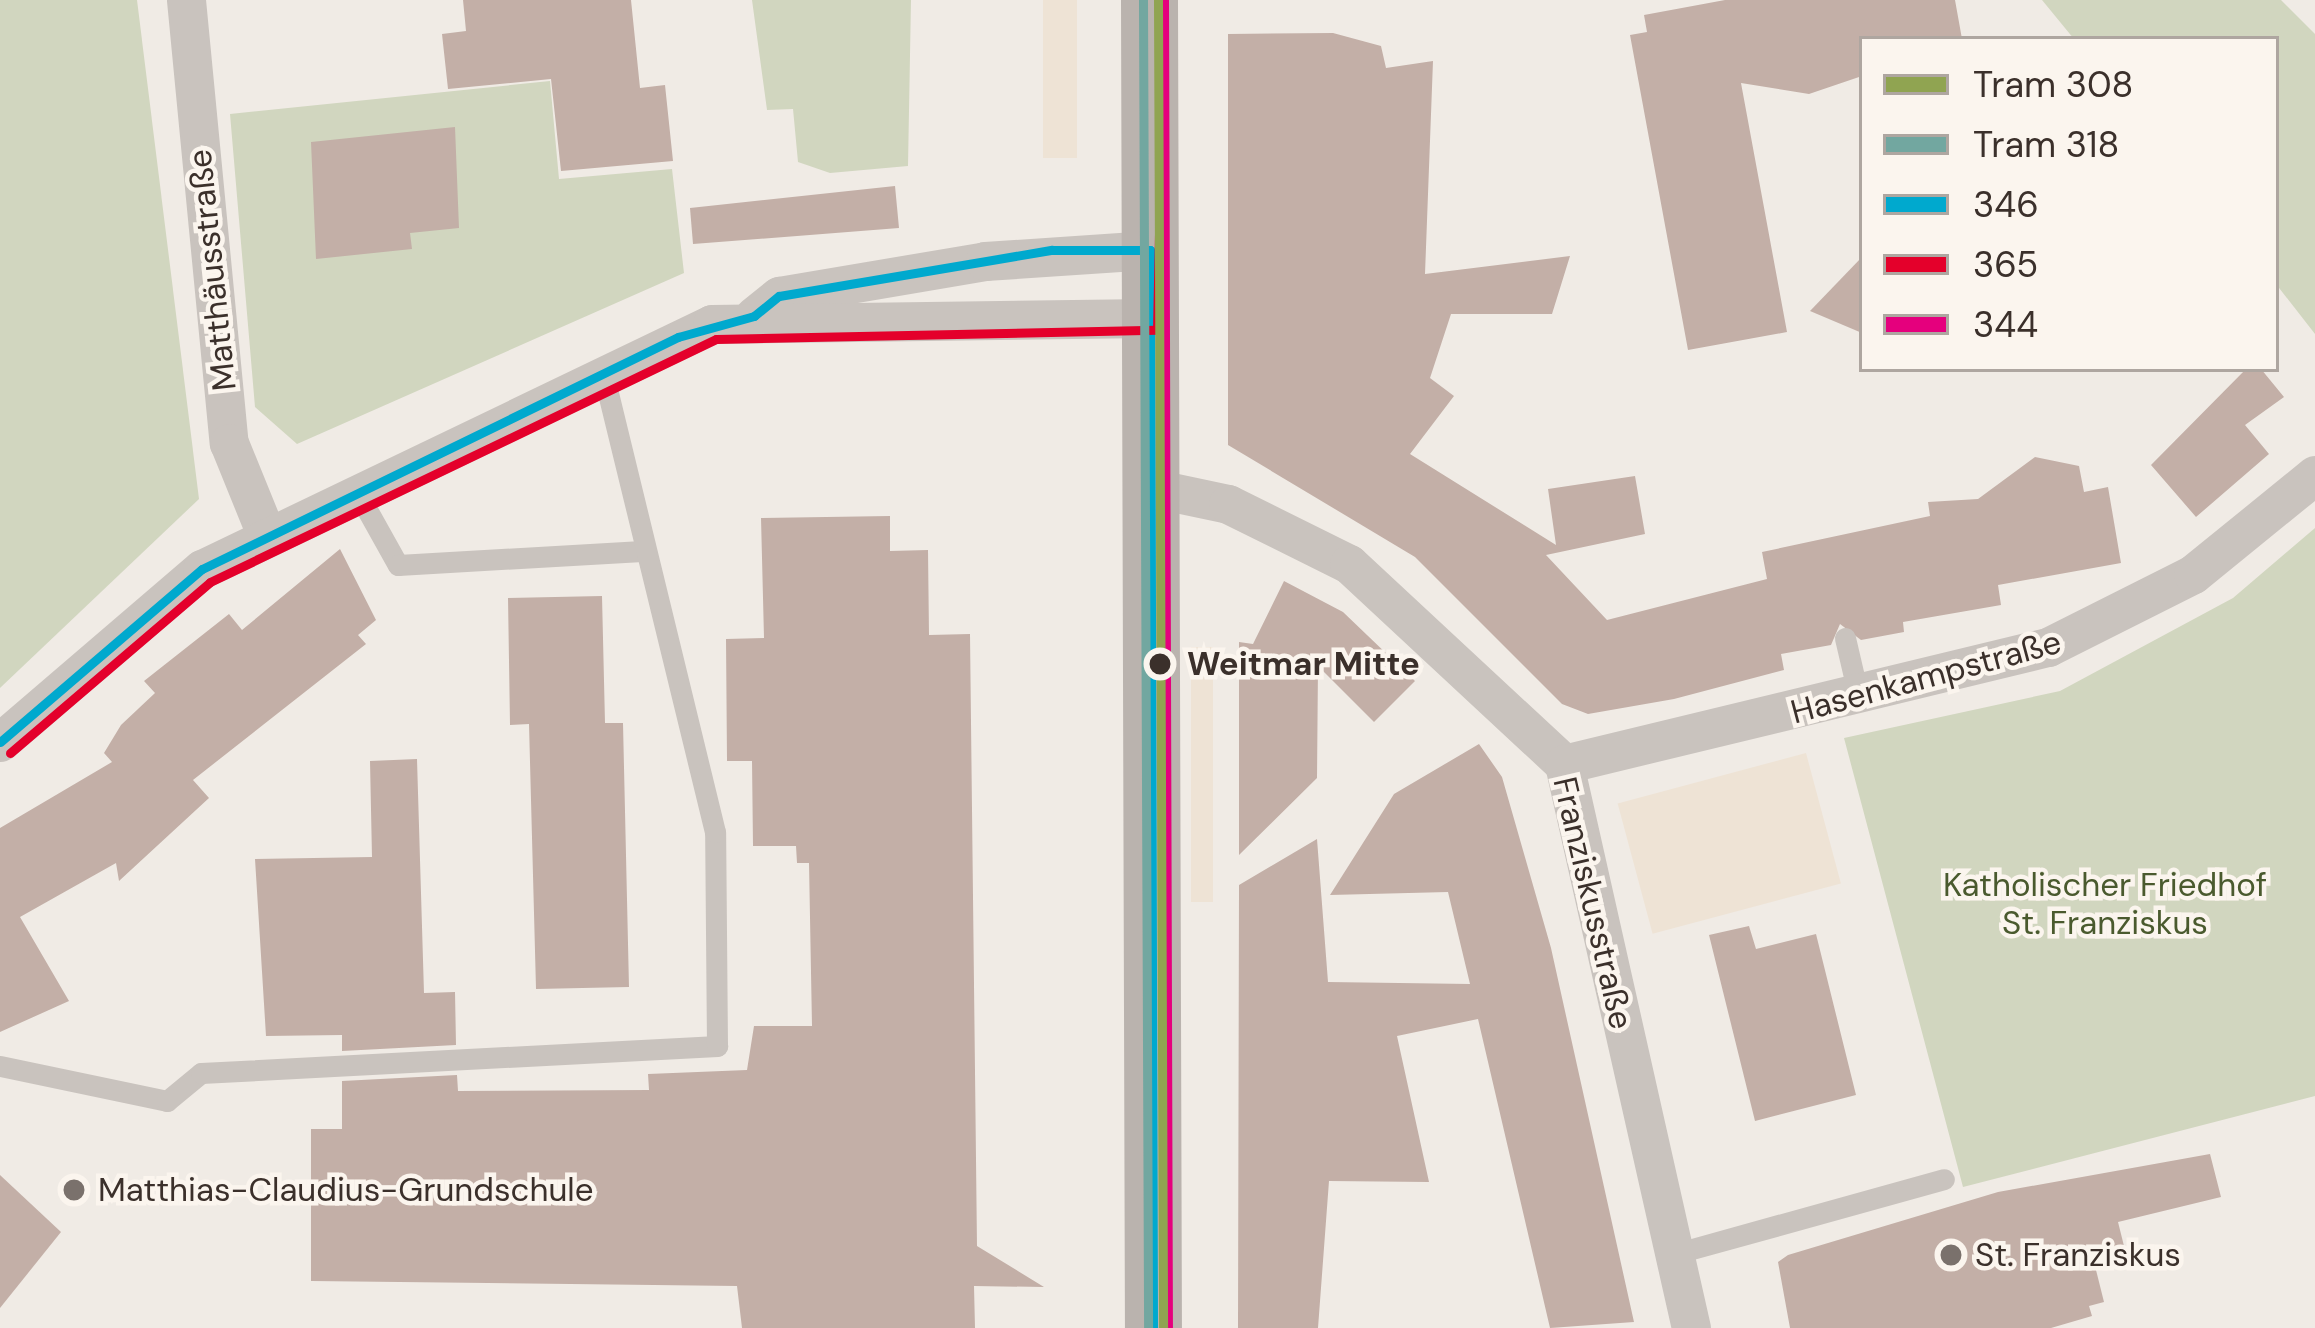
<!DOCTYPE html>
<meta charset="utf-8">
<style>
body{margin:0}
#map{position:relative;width:2315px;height:1328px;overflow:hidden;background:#f0ebe5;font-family:"DM Sans",sans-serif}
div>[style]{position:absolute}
.green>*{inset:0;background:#d1d6bf}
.plaza>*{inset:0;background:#eee3d5;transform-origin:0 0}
.building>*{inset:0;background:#c3afa7}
.service>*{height:21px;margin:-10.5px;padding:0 10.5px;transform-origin:10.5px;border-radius:10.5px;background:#c9c3be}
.minor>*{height:39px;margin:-19.5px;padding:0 19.5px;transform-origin:19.5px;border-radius:19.5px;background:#c9c3be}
.secondary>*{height:57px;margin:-28.5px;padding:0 28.5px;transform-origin:28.5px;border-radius:28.5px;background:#bab3ae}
.bus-1>*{height:9px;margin:-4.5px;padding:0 4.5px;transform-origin:4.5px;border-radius:4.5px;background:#00a9ce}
.bus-2>*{height:9px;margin:-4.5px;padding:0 4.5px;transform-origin:4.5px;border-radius:4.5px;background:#e4002b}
.bus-3>*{height:9px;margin:-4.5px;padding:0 4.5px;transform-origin:4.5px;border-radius:4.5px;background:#e5007d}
.tram-1>*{height:9px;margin:-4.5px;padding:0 4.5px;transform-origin:4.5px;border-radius:4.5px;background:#90a451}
.tram-2>*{height:9px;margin:-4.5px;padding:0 4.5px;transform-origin:4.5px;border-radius:4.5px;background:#72a7a0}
.dots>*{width:33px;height:33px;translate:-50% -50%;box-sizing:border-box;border:6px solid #fbf5ee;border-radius:50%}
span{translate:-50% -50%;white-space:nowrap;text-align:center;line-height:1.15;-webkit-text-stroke:9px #fbf5ee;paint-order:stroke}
.street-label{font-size:33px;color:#3b302b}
.stop-label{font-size:33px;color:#3b302b;font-weight:700}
.left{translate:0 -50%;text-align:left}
.park-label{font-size:33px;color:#4a5a2e}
.poi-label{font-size:33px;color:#3b302b}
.legend{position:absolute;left:1859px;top:36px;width:420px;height:336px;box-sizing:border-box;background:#fbf5ee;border:3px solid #aea6a0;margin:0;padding:15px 21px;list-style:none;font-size:36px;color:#3b302b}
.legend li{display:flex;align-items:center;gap:24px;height:60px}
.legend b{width:60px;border:3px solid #aea6a0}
</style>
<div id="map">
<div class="green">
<div style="clip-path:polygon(0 0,137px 0,199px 499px,0 688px)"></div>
<div style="clip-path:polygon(752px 0,911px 0,908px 166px,830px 173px,798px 162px,793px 109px,767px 110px)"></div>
<div style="clip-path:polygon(2042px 0,2281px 0,2315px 34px,2315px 334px,2276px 284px,2276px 39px,2074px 39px)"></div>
<div style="clip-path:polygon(550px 81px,559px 179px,672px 169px,684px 273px,297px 444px,255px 407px,230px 114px)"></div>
<div style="clip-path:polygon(2315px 528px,2315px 1096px,1963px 1187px,1844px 738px,2060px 691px,2233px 598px)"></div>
</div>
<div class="plaza">
<div style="left:1043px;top:0;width:34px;height:158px"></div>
<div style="left:1191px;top:647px;width:22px;height:255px"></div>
<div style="left:1806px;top:753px;width:135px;height:195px;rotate:75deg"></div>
</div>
<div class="building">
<div style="clip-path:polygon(463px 0,631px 0,640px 88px,665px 85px,673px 161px,561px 171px,551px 79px,448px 89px,442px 34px,466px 31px)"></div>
<div style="clip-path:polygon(1725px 0,1955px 0,1962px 39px,1862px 39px,1862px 76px,1809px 94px,1741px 83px,1787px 332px,1688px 350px,1630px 35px,1647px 32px,1644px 15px)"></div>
<div style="clip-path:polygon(1333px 33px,1381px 46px,1386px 68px,1433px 61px,1425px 274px,1570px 256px,1552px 314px,1451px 314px,1430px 378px,1454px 396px,1410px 454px,1556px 545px,1548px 489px,1635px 476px,1645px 534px,1546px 555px,1607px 620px,1767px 579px,1762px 552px,1930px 516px,1928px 502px,1978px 499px,2035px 457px,2079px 466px,2084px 492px,2108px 487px,2121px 563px,1998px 585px,2001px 605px,1903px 622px,1904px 632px,1861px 640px,1840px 624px,1831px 645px,1781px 654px,1784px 670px,1674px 699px,1588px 714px,1562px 704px,1415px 557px,1228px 445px,1228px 34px)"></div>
<div style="clip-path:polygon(455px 127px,459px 228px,410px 233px,412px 249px,316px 259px,311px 142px)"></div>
<div style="clip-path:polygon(895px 186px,899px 228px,693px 244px,690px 208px)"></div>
<div style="clip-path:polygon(1862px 257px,1862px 333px,1810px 311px)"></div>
<div style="clip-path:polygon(2246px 369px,2261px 369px,2284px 397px,2245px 425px,2269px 454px,2196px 517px,2151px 465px)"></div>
<div style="clip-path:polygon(890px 516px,890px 551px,928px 550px,929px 635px,970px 634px,977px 1246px,1044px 1287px,974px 1286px,975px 1328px,742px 1328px,737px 1286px,311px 1281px,311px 1129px,342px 1129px,342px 1081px,457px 1075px,458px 1091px,649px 1090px,648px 1074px,747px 1070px,754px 1026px,812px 1026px,809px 863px,797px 863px,796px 846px,753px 846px,752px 761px,727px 761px,726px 639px,764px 638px,761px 518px)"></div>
<div style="clip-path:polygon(340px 549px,376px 620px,358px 635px,366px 644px,193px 780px,209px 798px,119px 881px,116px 863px,20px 917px,69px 1001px,0 1032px,0 828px,112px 762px,104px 753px,121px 725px,155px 693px,144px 681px,229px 614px,242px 630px)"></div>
<div style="clip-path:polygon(1284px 581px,1343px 612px,1415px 681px,1374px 722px,1318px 666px,1317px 778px,1239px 855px,1239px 642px,1253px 644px)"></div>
<div style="clip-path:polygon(602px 596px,605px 723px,623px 723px,629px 987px,536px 989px,529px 724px,510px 725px,508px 598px)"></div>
<div style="clip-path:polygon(1479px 744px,1502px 777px,1551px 948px,1634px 1322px,1550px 1328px,1478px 1019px,1397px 1036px,1429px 1182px,1329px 1181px,1318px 1328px,1238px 1328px,1239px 885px,1317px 839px,1328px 982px,1470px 984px,1448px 892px,1330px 895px,1394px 794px)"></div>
<div style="clip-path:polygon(417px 759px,424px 993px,455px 992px,456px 1045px,342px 1051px,342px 1035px,266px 1036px,255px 859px,372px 857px,370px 761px)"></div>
<div style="clip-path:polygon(1749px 926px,1756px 949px,1816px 934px,1856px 1095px,1755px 1121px,1709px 935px)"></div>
<div style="clip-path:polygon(2210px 1154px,2221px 1197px,2118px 1222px,2126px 1254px,2094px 1262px,2104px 1302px,2089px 1306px,2092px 1316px,2051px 1328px,1790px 1328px,1778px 1262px,1788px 1255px,1998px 1192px)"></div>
<div style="clip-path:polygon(0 1175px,61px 1232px,0 1308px)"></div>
</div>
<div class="service">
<div style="left:356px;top:490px;width:86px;rotate:60.8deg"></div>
<div style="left:398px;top:565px;width:240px;rotate:-3.3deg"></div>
<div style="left:1845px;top:638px;width:62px;rotate:76.9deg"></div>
<div style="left:0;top:1066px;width:171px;rotate:11.8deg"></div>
<div style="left:167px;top:1101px;width:44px;rotate:-39.5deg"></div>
<div style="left:201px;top:1073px;width:517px;rotate:-3deg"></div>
<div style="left:717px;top:1046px;width:214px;rotate:-90.5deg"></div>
<div style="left:715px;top:832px;width:476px;rotate:-103.7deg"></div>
<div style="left:1674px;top:1254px;width:280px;rotate:-15.5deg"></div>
</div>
<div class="minor">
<div style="left:186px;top:0;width:445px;rotate:84.5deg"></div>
<div style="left:229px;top:443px;width:98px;rotate:67.9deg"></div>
<div style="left:754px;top:316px;width:32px;rotate:-39deg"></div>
<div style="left:779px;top:296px;width:209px;rotate:-9.6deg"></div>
<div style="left:985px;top:261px;width:165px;rotate:-3.8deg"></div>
<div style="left:1148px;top:487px;width:82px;rotate:12deg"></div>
<div style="left:1228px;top:504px;width:135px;rotate:26.4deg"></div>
<div style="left:1349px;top:564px;width:294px;rotate:42.9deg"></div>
<div style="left:1564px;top:764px;width:578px;rotate:77.31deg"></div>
<div style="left:0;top:742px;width:266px;rotate:-40.6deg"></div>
<div style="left:202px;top:569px;width:566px;rotate:-25.66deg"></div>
<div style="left:712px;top:324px;width:437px;rotate:-0.8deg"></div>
<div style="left:1564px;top:764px;width:498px;rotate:-13.6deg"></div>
<div style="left:2048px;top:647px;width:162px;rotate:-26.7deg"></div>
<div style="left:2193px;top:574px;width:157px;rotate:-39.1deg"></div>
</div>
<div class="secondary">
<div style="left:1149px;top:0;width:1328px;rotate:89.83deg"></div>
</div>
<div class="bus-1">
<div style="left:0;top:742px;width:266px;rotate:-40.6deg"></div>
<div style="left:202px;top:569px;width:530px;rotate:-25.98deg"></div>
<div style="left:678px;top:337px;width:79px;rotate:-15.4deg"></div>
<div style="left:754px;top:316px;width:32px;rotate:-39deg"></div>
<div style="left:779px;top:296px;width:277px;rotate:-9.6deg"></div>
<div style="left:1052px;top:250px;width:98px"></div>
<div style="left:1150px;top:250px;width:1078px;rotate:89.84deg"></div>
</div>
<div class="bus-2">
<div style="left:10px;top:753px;width:263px;rotate:-40.5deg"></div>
<div style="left:210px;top:582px;width:561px;rotate:-25.65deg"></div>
<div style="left:716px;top:339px;width:441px;rotate:-1.2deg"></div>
<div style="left:1157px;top:330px;width:330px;rotate:-88.8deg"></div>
</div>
<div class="bus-3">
<div style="left:1164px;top:0;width:1328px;rotate:89.83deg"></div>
</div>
<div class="tram-1">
<div style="left:1158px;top:0;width:1328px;rotate:89.78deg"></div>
</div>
<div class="tram-2">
<div style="left:1143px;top:0;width:1328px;rotate:89.78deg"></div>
</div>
<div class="dots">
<div style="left:1160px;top:664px;background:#3b302b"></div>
<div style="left:74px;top:1190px;background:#7a716c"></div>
<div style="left:1951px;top:1255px;background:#7a716c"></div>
</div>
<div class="street-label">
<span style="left:212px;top:270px;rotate:-96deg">Matthäusstraße</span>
<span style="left:1926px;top:677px;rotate:-15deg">Hasenkampstraße</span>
<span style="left:1593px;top:903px;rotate:77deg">Franziskusstraße</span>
</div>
<div class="stop-label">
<span class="left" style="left:1187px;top:664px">Weitmar Mitte</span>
</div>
<div class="park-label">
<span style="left:2105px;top:904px">Katholischer Friedhof<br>St. Franziskus</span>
</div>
<div class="poi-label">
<span class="left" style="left:98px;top:1190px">Matthias-Claudius-Grundschule</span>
<span class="left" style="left:1975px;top:1255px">St. Franziskus</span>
</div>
<ul class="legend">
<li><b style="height:15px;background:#90a451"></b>Tram 308</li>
<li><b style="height:15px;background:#72a7a0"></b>Tram 318</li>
<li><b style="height:15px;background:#00a9ce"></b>346</li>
<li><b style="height:15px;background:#e4002b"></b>365</li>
<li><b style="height:15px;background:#e5007d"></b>344</li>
</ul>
</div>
